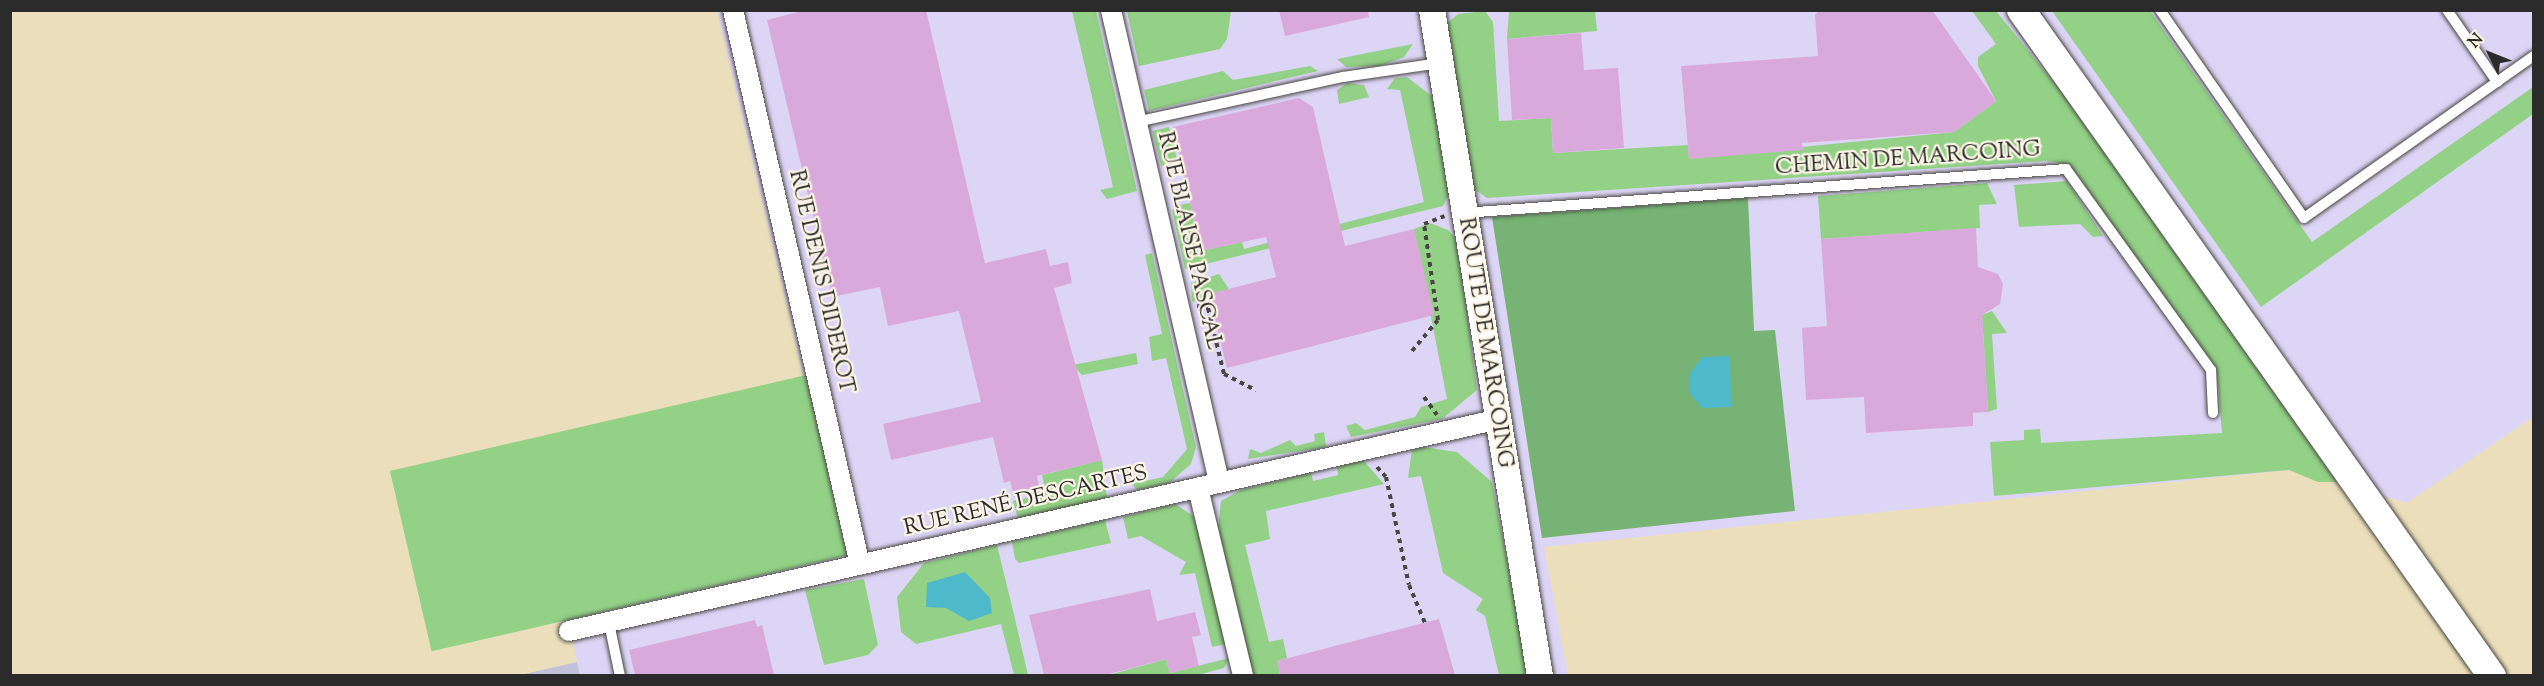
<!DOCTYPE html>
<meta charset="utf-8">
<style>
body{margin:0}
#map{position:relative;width:2544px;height:686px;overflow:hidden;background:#ebdfbb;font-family:"Sorts Mill Goudy",serif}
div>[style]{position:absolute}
.built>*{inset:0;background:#ddd5f6}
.industrial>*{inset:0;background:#c2c1dc}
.green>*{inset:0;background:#93d187;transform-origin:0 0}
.forest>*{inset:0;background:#76b374}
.water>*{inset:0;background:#4eb9ca}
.building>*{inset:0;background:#daa9dc}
.path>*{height:4px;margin-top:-2px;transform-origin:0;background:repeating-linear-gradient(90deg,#484641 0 4.5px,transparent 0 9px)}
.roads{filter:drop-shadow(0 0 2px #484641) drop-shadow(0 0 2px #484641)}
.service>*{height:10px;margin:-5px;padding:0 5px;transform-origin:5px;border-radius:5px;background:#fff}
.minor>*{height:20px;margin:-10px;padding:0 10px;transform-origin:10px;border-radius:10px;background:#fff}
.tertiary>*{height:26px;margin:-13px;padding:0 13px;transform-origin:13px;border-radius:13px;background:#fff}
.secondary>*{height:28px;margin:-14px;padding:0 14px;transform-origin:14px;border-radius:14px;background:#fff}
span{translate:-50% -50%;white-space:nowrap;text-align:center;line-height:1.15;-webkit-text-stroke:4.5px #fcf5e5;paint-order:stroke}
.street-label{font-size:22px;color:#2b2b2b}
.frame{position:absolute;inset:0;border:12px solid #2b2b2b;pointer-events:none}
.north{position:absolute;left:2460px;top:24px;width:60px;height:60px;-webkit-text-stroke:4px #fcf5e5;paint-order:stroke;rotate:313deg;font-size:16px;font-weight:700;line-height:24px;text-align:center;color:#2b2b2b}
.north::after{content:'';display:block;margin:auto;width:21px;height:27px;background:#2b2b2b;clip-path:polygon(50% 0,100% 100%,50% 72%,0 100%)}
</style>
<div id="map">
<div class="built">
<div style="clip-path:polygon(717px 11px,2533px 11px,2533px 417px,2407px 503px,2289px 470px,1544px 547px,1568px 675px,580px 675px,568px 618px,846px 555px)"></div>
</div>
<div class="industrial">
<div style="clip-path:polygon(577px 662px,580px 675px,520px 675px)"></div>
</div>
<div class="green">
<div style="clip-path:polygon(1072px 11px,1096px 11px,1137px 191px,1107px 199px,1100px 190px,1113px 187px)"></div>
<div style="clip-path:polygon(1127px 11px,1231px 11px,1227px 39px,1220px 49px,1139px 66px)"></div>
<div style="clip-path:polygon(1485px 11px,1493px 22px,1499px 121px,1551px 118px,1553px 153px,1688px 145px,1689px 158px,1954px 132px,1996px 101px,1978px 66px,1978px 57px,1996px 44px,1972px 11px,1996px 11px,2086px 122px,2340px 482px,2318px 482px,2289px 470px,1994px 496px,1990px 442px,2024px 440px,2024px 430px,2040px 429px,2041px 443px,2222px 433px,2217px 372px,2069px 165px,2047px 161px,1487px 198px,1474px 189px,1444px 26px,1458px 14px)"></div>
<div style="clip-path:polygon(1509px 11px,1595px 11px,1597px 31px,1507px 39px)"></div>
<div style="clip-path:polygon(2052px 11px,2150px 11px,2312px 242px,2533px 87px,2533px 114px,2261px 307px)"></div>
<div style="clip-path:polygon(1413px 44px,1404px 57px,1380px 66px,1346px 67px,1337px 59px)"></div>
<div style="clip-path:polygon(1310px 66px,1318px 71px,1149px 111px,1144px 90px,1223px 71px,1233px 80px)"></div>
<div style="clip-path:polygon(1407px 77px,1433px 97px,1450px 192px,1443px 206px,1185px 269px,1172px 210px,1183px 204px,1190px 203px,1201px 251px,1242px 242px,1244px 249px,1424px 202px,1400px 90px,1387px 89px,1395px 78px)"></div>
<div style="clip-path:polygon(1347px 83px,1364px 85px,1369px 97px,1339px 104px,1337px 90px)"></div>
<div style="left:1169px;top:127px;width:36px;height:17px;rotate:76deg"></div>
<div style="clip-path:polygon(2067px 181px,2103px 236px,2093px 237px,2080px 224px,2019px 227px,2014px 185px)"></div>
<div style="clip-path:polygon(1987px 183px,1997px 204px,1979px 205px,1980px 228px,1821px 239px,1818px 196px)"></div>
<div style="clip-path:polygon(1430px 223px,1448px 230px,1458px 241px,1477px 390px,1442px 419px,1351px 437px,1346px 426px,1356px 423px,1365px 430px,1415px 417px,1421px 407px,1447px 399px,1414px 229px)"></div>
<div style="clip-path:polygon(1152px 253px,1196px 447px,1191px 464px,1169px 483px,1137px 490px,1132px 484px,1163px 477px,1187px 449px,1166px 358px,1152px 361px,1149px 337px,1162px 334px,1145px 255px)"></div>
<div style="clip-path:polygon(1219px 274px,1229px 289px,1209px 294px,1211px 304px,1192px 301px,1191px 283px)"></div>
<div style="clip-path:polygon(1992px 311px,2007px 333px,1992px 334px,1997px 409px,1988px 412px,1982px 315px)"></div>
<div style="clip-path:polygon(1136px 353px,1138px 364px,1082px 375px,1072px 365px)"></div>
<div style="left:806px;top:375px;width:185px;height:427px;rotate:77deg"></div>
<div style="clip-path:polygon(1324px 432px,1326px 447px,1248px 459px,1250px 449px,1261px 453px,1290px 440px,1296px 446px,1315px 441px,1314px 434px)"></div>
<div style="clip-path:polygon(1423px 447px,1457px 452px,1492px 482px,1529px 675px,1499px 675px,1485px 616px,1476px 610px,1483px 599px,1443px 573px,1421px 476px,1408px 478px,1412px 450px)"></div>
<div style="clip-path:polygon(1102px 460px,1107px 498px,1018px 519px,1013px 501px,1046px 493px,1042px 475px)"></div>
<div style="clip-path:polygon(1363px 460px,1384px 484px,1266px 511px,1270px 539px,1245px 545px,1269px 642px,1283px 639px,1287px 658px,1277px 661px,1280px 675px,1252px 675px,1218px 529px,1221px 501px,1241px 490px,1311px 473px,1313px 481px,1338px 475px,1337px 467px)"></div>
<div style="clip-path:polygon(1175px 504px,1195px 517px,1226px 644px,1212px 647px,1195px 573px,1179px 575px,1186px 562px,1141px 536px,1128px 539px,1123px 517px)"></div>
<div style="clip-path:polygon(1105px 520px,1111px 543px,1019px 563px,1015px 559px,1012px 542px)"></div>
<div style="clip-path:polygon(997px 545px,1015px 619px,1028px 675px,1014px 675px,1001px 624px,916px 644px,901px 632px,897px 597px,924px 563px)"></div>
<div style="clip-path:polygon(864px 579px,878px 645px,868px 655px,824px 665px,805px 590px)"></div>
<div style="clip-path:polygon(1229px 658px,1224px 668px,1198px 675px,1105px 676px,1166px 659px,1170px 673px)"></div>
</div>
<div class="forest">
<div style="clip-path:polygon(1748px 198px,1754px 331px,1775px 330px,1795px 511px,1542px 538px,1492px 217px)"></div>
</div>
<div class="water">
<div style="clip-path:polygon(1730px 356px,1731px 407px,1702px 408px,1689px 392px,1690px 373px,1702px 357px)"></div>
<div style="clip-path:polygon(965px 572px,990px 598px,992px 613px,969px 621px,946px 608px,926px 607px,927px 583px)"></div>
</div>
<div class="building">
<div style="clip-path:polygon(806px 10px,926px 10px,985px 263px,1046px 249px,1050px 266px,1068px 262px,1072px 283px,1054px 288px,1102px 460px,1037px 476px,1040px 491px,1014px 497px,1010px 481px,1004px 483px,993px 437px,891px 460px,883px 424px,981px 402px,959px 311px,888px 326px,880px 287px,832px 297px,767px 20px)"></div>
<div style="clip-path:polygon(1279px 10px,1368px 10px,1369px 17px,1285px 36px)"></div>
<div style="clip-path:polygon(1820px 10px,1932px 10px,1996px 101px,1954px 132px,1802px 143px,1803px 150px,1689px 159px,1681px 66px,1818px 56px,1815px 15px)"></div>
<div style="clip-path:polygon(1581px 33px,1584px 70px,1618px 68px,1624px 148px,1553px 153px,1551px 118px,1512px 120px,1507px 39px)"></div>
<div style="clip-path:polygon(1299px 98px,1313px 107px,1345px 246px,1414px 229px,1434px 315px,1227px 368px,1209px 294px,1276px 277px,1266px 237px,1201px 251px,1173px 127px)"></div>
<div style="clip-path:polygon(1976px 228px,1978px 267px,1998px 274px,2003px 284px,2000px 304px,1982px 315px,1988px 412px,1973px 413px,1973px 426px,1866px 433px,1864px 397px,1806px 400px,1802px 328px,1827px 326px,1821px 239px)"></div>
<div style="clip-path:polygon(1150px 589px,1157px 621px,1195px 612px,1201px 635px,1192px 637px,1199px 666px,1170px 673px,1166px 659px,1105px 675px,1044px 675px,1029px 615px)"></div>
<div style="clip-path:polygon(1439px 619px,1455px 675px,1280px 675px,1277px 661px)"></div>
<div style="clip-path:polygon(755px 620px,757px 627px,762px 625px,774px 675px,635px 675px,629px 650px)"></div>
</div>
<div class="path">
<div style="left:1197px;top:306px;width:11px;rotate:10deg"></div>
<div style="left:1208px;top:308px;width:68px;rotate:76.4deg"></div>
<div style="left:1224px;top:374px;width:36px;rotate:27deg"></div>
<div style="left:1412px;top:351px;width:40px;rotate:-50deg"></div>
<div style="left:1438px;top:320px;width:97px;rotate:-98.3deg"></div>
<div style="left:1424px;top:224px;width:22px;rotate:-21deg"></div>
<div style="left:1424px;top:397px;width:22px;rotate:54deg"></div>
<div style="left:1377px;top:467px;width:13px;rotate:48deg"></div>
<div style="left:1386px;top:477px;width:110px;rotate:78deg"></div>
<div style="left:1409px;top:585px;width:41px;rotate:67.2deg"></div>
</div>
<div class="roads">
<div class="service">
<div style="left:2160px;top:10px;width:253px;rotate:55.3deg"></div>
<div style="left:2304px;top:218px;width:281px;rotate:-35.2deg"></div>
<div style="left:2447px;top:10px;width:88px;rotate:55.2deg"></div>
<div style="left:1136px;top:122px;width:212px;rotate:-12.3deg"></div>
<div style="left:1343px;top:77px;width:98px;rotate:-8.2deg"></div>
<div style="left:1463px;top:213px;width:605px;rotate:-4.17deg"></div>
<div style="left:2066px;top:169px;width:248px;rotate:54.2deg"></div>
<div style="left:2211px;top:370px;width:43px;rotate:87.3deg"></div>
<div style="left:609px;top:623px;width:54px;rotate:78.3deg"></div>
</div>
<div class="minor">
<div style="left:733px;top:10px;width:569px;rotate:77.11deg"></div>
<div style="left:1111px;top:10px;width:484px;rotate:77.1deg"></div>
<div style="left:1198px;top:488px;width:193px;rotate:76.5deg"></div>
<div style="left:569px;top:631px;width:950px;rotate:-12.84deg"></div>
</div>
<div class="tertiary">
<div style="left:1432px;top:10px;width:675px;rotate:80.79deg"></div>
</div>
<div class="secondary">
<div style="left:2021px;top:10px;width:816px;rotate:54.73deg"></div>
</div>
</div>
<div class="street-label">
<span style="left:1908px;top:160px;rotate:-4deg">CHEMIN DE MARCOING</span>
<span style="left:1188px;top:241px;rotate:77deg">RUE BLAISE PASCAL</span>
<span style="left:820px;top:282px;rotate:77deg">RUE DENIS DIDEROT</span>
<span style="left:1484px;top:343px;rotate:81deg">ROUTE DE MARCOING</span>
<span style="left:1026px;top:502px;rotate:-13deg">RUE RENÉ DESCARTES</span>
</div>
<div class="frame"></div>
<div class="north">N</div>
</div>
